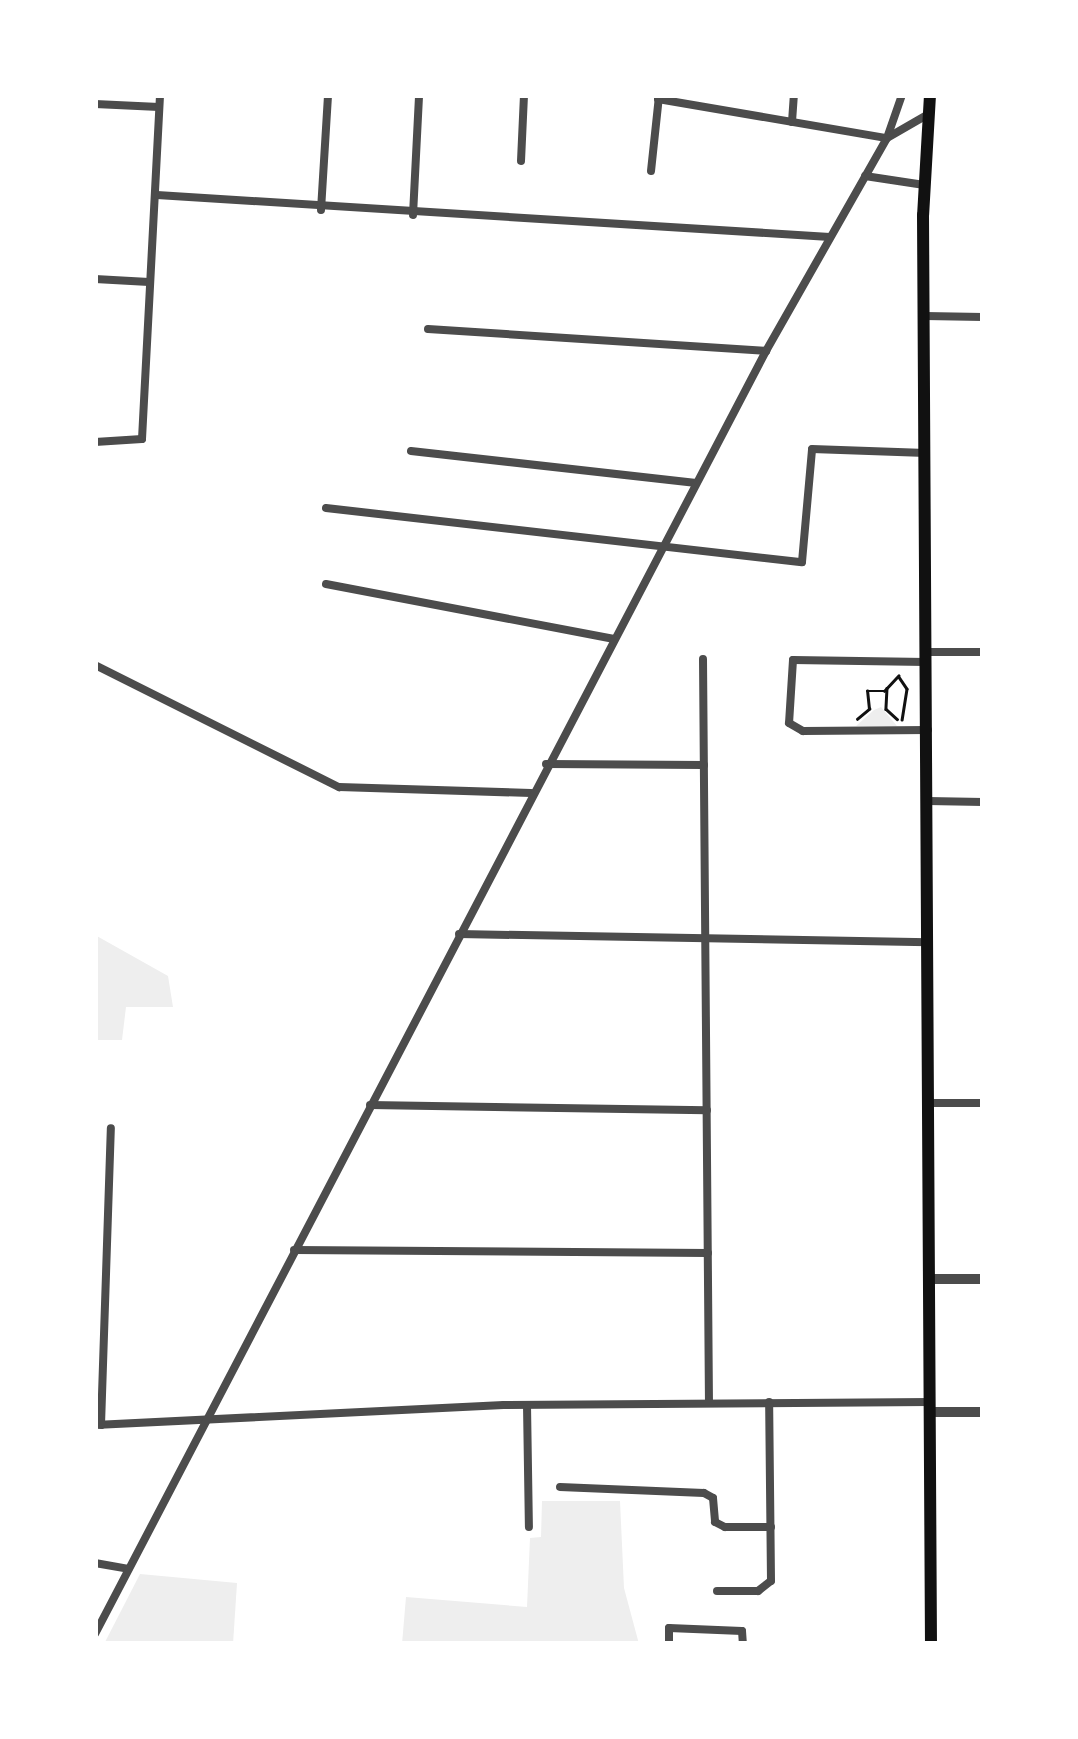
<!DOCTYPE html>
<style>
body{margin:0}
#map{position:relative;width:1078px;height:1739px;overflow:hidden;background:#fff;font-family:"DejaVu Sans",sans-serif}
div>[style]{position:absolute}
.green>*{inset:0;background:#eee}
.path>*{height:2.5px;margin:-1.25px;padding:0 1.25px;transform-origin:1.25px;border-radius:1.25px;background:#111}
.minor>*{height:8px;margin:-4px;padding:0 4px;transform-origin:4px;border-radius:4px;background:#4c4c4c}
.tertiary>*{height:10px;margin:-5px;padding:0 5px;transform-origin:5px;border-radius:5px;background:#4c4c4c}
.primary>*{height:12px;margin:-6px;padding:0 6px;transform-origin:6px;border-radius:6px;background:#111}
span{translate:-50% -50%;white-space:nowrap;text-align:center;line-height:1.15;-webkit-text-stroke:8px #fff;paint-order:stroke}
.frame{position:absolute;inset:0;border:98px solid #fff;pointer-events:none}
</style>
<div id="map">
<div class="green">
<div style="clip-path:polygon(881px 707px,897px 726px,856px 726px,874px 710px)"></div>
<div style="clip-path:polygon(95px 935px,168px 976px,173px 1007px,126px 1007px,122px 1040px,95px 1040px)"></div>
<div style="clip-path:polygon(542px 1501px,620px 1501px,624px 1588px,639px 1644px,402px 1644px,406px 1597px,527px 1607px,530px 1538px,541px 1537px)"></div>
<div style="clip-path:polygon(140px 1574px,237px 1583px,233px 1644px,104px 1644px)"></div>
</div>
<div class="path">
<div style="left:899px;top:677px;width:14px;rotate:56deg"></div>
<div style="left:907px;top:689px;width:31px;rotate:99deg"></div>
<div style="left:887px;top:688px;width:21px;rotate:93deg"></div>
<div style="left:886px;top:709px;width:15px;rotate:42deg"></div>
<div style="left:857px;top:719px;width:16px;rotate:-40deg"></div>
<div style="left:869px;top:709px;width:18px;rotate:-96deg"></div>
<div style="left:867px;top:691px;width:17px"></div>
<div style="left:884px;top:691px;width:21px;rotate:-47deg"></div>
</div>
<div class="minor">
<div style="left:658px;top:99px;width:232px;rotate:9.7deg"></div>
<div style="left:887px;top:138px;width:46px;rotate:-70.8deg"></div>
<div style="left:95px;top:104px;width:64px;rotate:2.7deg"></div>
<div style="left:792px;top:122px;width:27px;rotate:-86deg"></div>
<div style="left:521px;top:161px;width:66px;rotate:-87.4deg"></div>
<div style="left:651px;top:171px;width:75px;rotate:-83.9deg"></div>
<div style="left:865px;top:176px;width:60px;rotate:8.7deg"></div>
<div style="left:157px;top:195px;width:674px;rotate:3.57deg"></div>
<div style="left:321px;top:210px;width:115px;rotate:-86.5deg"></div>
<div style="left:413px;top:215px;width:120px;rotate:-87.1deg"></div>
<div style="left:95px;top:279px;width:54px;rotate:3.2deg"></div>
<div style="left:925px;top:316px;width:58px;rotate:1deg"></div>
<div style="left:428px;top:329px;width:339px;rotate:3.7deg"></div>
<div style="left:95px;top:442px;width:47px;rotate:-3.7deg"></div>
<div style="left:142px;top:439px;width:344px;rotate:-87deg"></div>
<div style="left:411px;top:451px;width:287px;rotate:6.4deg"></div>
<div style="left:326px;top:508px;width:479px;rotate:6.5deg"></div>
<div style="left:802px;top:562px;width:113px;rotate:-84.9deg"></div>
<div style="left:812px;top:449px;width:114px;rotate:2deg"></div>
<div style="left:326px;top:584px;width:292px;rotate:10.8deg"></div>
<div style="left:927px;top:652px;width:56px"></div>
<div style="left:703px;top:659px;width:743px;rotate:89.54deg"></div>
<div style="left:926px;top:662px;width:133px;rotate:-179.1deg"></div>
<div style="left:793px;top:660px;width:63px;rotate:93.6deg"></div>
<div style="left:789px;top:723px;width:16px;rotate:30deg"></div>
<div style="left:803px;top:731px;width:125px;rotate:-0.5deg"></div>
<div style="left:95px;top:665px;width:273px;rotate:26.6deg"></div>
<div style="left:339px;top:787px;width:192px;rotate:1.8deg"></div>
<div style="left:546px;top:764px;width:158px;rotate:0.4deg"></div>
<div style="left:928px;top:801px;width:55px;rotate:1deg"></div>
<div style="left:459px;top:934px;width:470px;rotate:1deg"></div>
<div style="left:930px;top:1103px;width:53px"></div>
<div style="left:370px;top:1105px;width:337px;rotate:0.9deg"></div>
<div style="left:294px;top:1250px;width:414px;rotate:0.4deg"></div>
<div style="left:527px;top:1405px;width:122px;rotate:89.1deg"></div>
<div style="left:95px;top:1425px;width:409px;rotate:-2.8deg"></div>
<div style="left:504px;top:1405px;width:426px;rotate:-0.4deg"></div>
<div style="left:101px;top:1425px;width:297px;rotate:-88.1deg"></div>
<div style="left:560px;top:1487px;width:144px;rotate:2.4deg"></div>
<div style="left:704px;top:1493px;width:10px;rotate:29deg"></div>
<div style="left:713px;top:1498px;width:24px;rotate:85deg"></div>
<div style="left:715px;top:1522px;width:11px;rotate:27deg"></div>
<div style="left:725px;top:1527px;width:46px"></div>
<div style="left:95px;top:1563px;width:34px;rotate:10deg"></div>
<div style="left:717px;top:1591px;width:41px"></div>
<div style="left:758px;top:1591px;width:16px;rotate:-38deg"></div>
<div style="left:771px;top:1581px;width:179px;rotate:-90.6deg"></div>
<div style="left:95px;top:1634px;width:1448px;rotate:-62.39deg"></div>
<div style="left:766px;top:351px;width:245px;rotate:-60.4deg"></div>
<div style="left:887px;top:138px;width:46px;rotate:-29.9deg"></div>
<div style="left:669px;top:1644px;width:16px;rotate:-90deg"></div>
<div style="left:669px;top:1628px;width:73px;rotate:2.4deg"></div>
<div style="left:742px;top:1631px;width:13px;rotate:86deg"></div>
</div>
<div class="tertiary">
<div style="left:930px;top:1279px;width:53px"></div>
<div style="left:931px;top:1412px;width:52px"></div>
</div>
<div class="primary">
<div style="left:930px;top:95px;width:120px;rotate:93.3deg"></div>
<div style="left:923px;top:215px;width:1429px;rotate:89.68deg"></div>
</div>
<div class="frame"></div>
</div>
